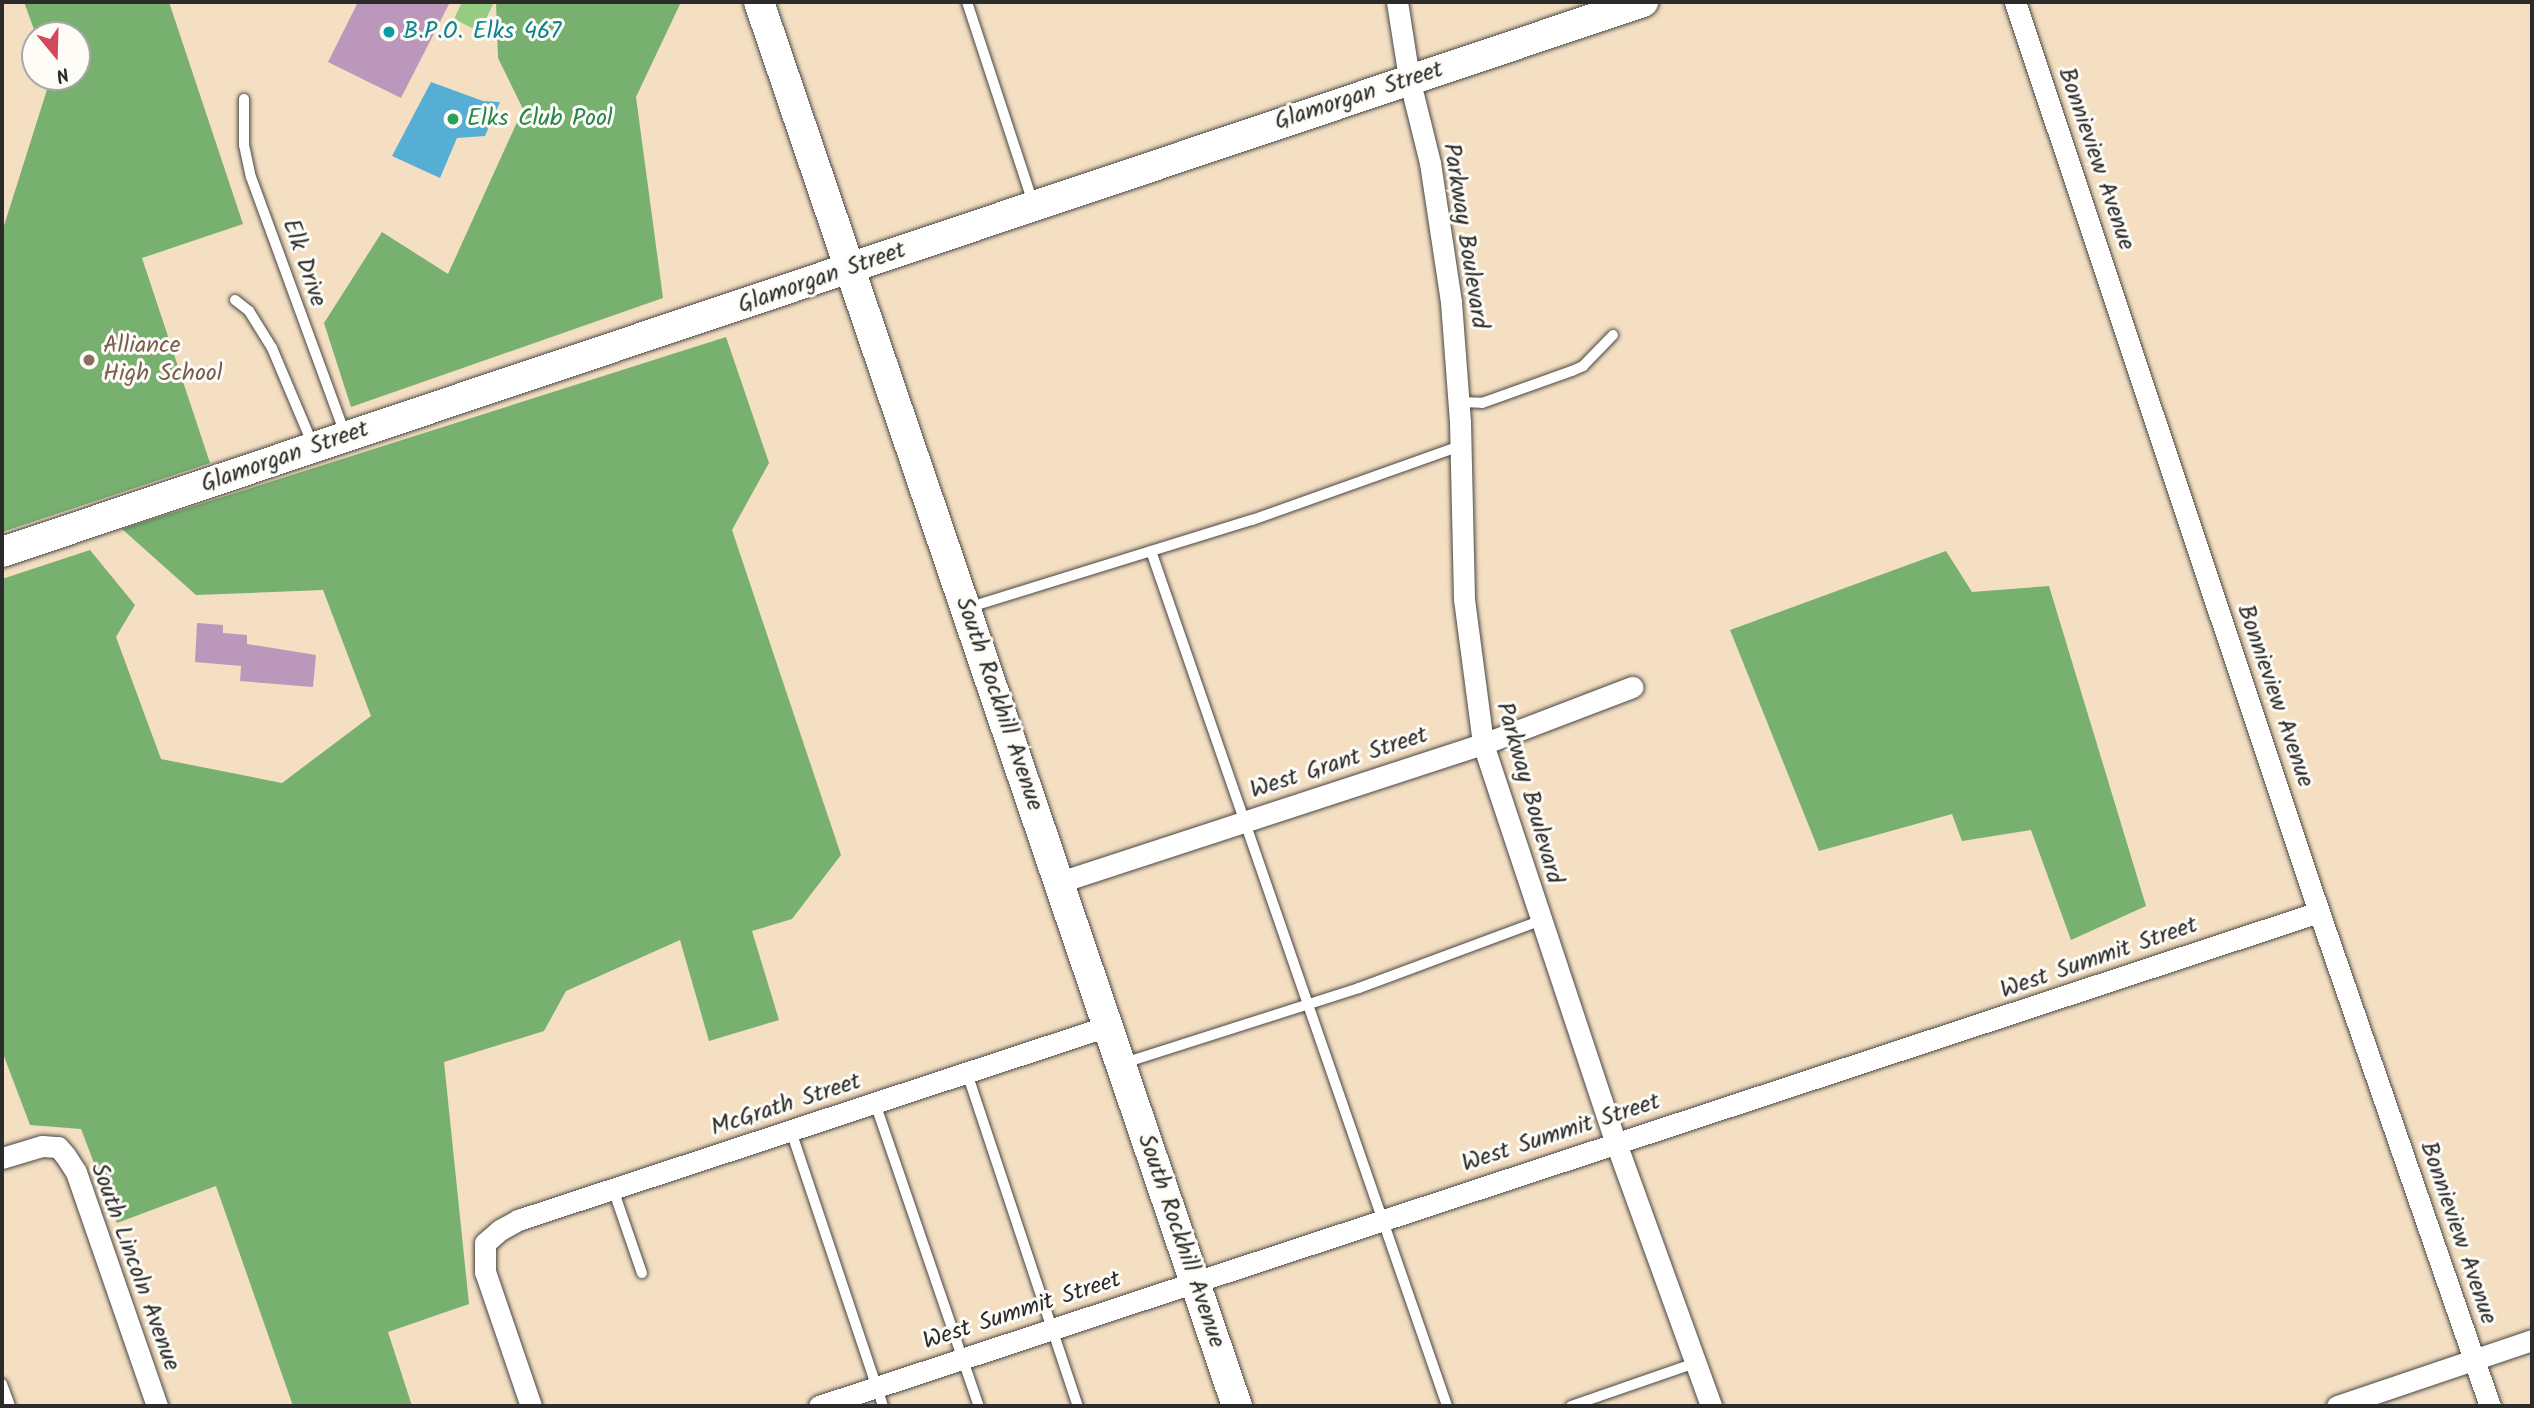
<!DOCTYPE html>
<style>
body{margin:0}
#map{position:relative;width:2534px;height:1408px;overflow:hidden;background:#f4dfc3;font-family:Kalam,sans-serif}
div>[style]{position:absolute}
.green>*{inset:0;background:#94cd81}
.forest>*{inset:0;background:#77b06f}
.water>*{inset:0;background:#57aed4}
.building>*{inset:0;background:#bb97bb}
.roads{filter:drop-shadow(0 0 2px #494642) drop-shadow(0 0 2px #494642)}
.lane>*{height:10px;margin:-5px;padding:0 5px;transform-origin:5px;border-radius:5px;background:#fff}
.street>*{height:21px;margin:-10.5px;padding:0 10.5px;transform-origin:10.5px;border-radius:10.5px;background:#fff}
.secondary>*{height:30px;margin:-15px;padding:0 15px;transform-origin:15px;border-radius:15px;background:#fff}
.dots>*{width:19px;height:19px;translate:-50% -50%;box-sizing:border-box;border:4px solid #fdfcf7;border-radius:50%}
span{translate:-50% -50%;white-space:nowrap;text-align:center;line-height:1.15;-webkit-text-stroke:6px #fdfcf7;paint-order:stroke}
.culture-label{font-size:24px;color:#0d838f}
.left{translate:0 -50%;text-align:left}
.street-label{font-size:24px;color:#2b2b2b}
.leisure-label{font-size:24px;color:#27864d}
.education-label{font-size:24px;color:#785e54}
.frame{position:absolute;inset:0;border:4px solid #2b2b2b;pointer-events:none}
.north{position:absolute;left:21px;top:21px;width:70px;height:70px;box-sizing:border-box;background:#fdfcf7;border:2px solid #a9a8a5;border-radius:50%;rotate:161deg;font-size:19px;font-weight:700;line-height:28px;text-align:center;color:#2b2b2b}
.north::after{content:'';display:block;margin:auto;width:24px;height:32px;background:#d1495b;clip-path:polygon(50% 0,100% 100%,50% 72%,0 100%)}
</style>
<div id="map">
<div class="green">
<div style="clip-path:polygon(462px 2px,494px 2px,480px 32px,454px 19px)"></div>
</div>
<div class="forest">
<div style="clip-path:polygon(24px 2px,169px 2px,243px 224px,142px 258px,210px 463px,2px 532px,2px 232px,51px 77px,77px 77px,77px 35px,36px 35px)"></div>
<div style="clip-path:polygon(496px 2px,681px 2px,636px 97px,663px 298px,351px 407px,324px 323px,382px 232px,448px 274px,523px 109px,498px 58px)"></div>
<div style="clip-path:polygon(726px 337px,769px 463px,732px 530px,841px 855px,792px 919px,752px 931px,779px 1020px,709px 1041px,680px 940px,566px 991px,544px 1031px,444px 1062px,469px 1304px,388px 1332px,412px 1406px,293px 1406px,216px 1186px,117px 1223px,81px 1129px,30px 1125px,2px 1051px,2px 579px,90px 550px,135px 605px,116px 637px,161px 759px,282px 783px,371px 716px,323px 590px,196px 595px,122px 529px)"></div>
<div style="clip-path:polygon(1946px 551px,1972px 592px,2049px 586px,2146px 906px,2071px 940px,2031px 830px,1962px 841px,1952px 814px,1819px 851px,1730px 630px)"></div>
</div>
<div class="water">
<div style="clip-path:polygon(431px 82px,483px 101px,500px 102px,485px 136px,457px 138px,440px 178px,392px 156px)"></div>
</div>
<div class="building">
<div style="clip-path:polygon(358px 2px,450px 2px,401px 98px,328px 62px)"></div>
<div style="clip-path:polygon(197px 623px,223px 625px,223px 633px,247px 635px,247px 644px,316px 655px,313px 687px,240px 681px,241px 666px,195px 662px)"></div>
</div>
<div class="roads">
<div class="lane">
<div style="left:967px;top:2px;width:212px;rotate:71.8deg"></div>
<div style="left:244px;top:99px;width:46px;rotate:90deg"></div>
<div style="left:244px;top:145px;width:33px;rotate:78deg"></div>
<div style="left:251px;top:177px;width:274px;rotate:69.9deg"></div>
<div style="left:235px;top:300px;width:18px;rotate:38deg"></div>
<div style="left:249px;top:311px;width:44px;rotate:58.1deg"></div>
<div style="left:272px;top:348px;width:105px;rotate:67.1deg"></div>
<div style="left:1459px;top:402px;width:23px;rotate:2deg"></div>
<div style="left:1482px;top:403px;width:96px;rotate:-19.6deg"></div>
<div style="left:1572px;top:371px;width:12px;rotate:-24deg"></div>
<div style="left:1583px;top:366px;width:43px;rotate:-45.9deg"></div>
<div style="left:1151px;top:551px;width:905px;rotate:70.9deg"></div>
<div style="left:967px;top:608px;width:298px;rotate:-17.2deg"></div>
<div style="left:1252px;top:520px;width:221px;rotate:-19.6deg"></div>
<div style="left:1121px;top:1064px;width:250px;rotate:-17.7deg"></div>
<div style="left:1359px;top:988px;width:192px;rotate:-20.4deg"></div>
<div style="left:967px;top:1073px;width:351px;rotate:71.6deg"></div>
<div style="left:875px;top:1103px;width:320px;rotate:71.1deg"></div>
<div style="left:791px;top:1131px;width:290px;rotate:71.5deg"></div>
<div style="left:613px;top:1189px;width:89px;rotate:71deg"></div>
<div style="left:2px;top:1384px;width:23px;rotate:70deg"></div>
<div style="left:1571px;top:1406px;width:131px;rotate:-19.1deg"></div>
</div>
<div class="street">
<div style="left:1397px;top:2px;width:77px;rotate:81deg"></div>
<div style="left:1409px;top:78px;width:88px;rotate:76.1deg"></div>
<div style="left:1430px;top:163px;width:141px;rotate:81.4deg"></div>
<div style="left:1451px;top:302px;width:120px;rotate:85.7deg"></div>
<div style="left:1460px;top:422px;width:177px;rotate:88.7deg"></div>
<div style="left:1464px;top:599px;width:146px;rotate:82.5deg"></div>
<div style="left:1483px;top:744px;width:421px;rotate:71.6deg"></div>
<div style="left:1616px;top:1143px;width:280px;rotate:70.1deg"></div>
<div style="left:2015px;top:2px;width:959px;rotate:71.53deg"></div>
<div style="left:2319px;top:912px;width:523px;rotate:70.91deg"></div>
<div style="left:1060px;top:882px;width:445px;rotate:-18.1deg"></div>
<div style="left:1483px;top:744px;width:160px;rotate:-20.9deg"></div>
<div style="left:2px;top:1158px;width:42px;rotate:-16.7deg"></div>
<div style="left:42px;top:1146px;width:16px;rotate:4deg"></div>
<div style="left:58px;top:1147px;width:11px;rotate:49deg"></div>
<div style="left:65px;top:1155px;width:20px;rotate:57deg"></div>
<div style="left:76px;top:1172px;width:248px;rotate:70.9deg"></div>
<div style="left:531px;top:1406px;width:142px;rotate:-108.9deg"></div>
<div style="left:485px;top:1272px;width:29px;rotate:-90deg"></div>
<div style="left:485px;top:1243px;width:20px;rotate:-41deg"></div>
<div style="left:500px;top:1230px;width:21px;rotate:-29deg"></div>
<div style="left:518px;top:1220px;width:621px;rotate:-18.2deg"></div>
<div style="left:819px;top:1406px;width:1579px;rotate:-18.23deg"></div>
<div style="left:2337px;top:1406px;width:206px;rotate:-18.7deg"></div>
</div>
<div class="secondary">
<div style="left:759px;top:2px;width:1483px;rotate:71.2deg"></div>
<div style="left:2px;top:552px;width:1731px;rotate:-18.53deg"></div>
</div>
</div>
<div class="dots">
<div style="left:389px;top:32px;background:#0f9aa8"></div>
<div style="left:453px;top:119px;background:#2e9e5b"></div>
<div style="left:89px;top:360px;background:#8d6e63"></div>
</div>
<div class="culture-label">
<span class="left" style="left:403px;top:32px">B.P.O. Elks 467</span>
</div>
<div class="street-label">
<span style="left:1359px;top:96px;rotate:-18deg">Glamorgan Street</span>
<span style="left:2096px;top:159px;rotate:71deg">Bonnieview Avenue</span>
<span style="left:1465px;top:236px;rotate:81deg">Parkway Boulevard</span>
<span style="left:304px;top:263px;rotate:71deg">Elk Drive</span>
<span style="left:822px;top:278px;rotate:-19deg">Glamorgan Street</span>
<span style="left:285px;top:457px;rotate:-19deg">Glamorgan Street</span>
<span style="left:2275px;top:696px;rotate:71deg">Bonnieview Avenue</span>
<span style="left:999px;top:704px;rotate:71deg">South Rockhill Avenue</span>
<span style="left:1339px;top:763px;rotate:-18deg">West Grant Street</span>
<span style="left:1529px;top:793px;rotate:74deg">Parkway Boulevard</span>
<span style="left:2099px;top:958px;rotate:-19deg">West Summit Street</span>
<span style="left:786px;top:1105px;rotate:-18deg">McGrath Street</span>
<span style="left:1561px;top:1133px;rotate:-18deg">West Summit Street</span>
<span style="left:2458px;top:1233px;rotate:71deg">Bonnieview Avenue</span>
<span style="left:1181px;top:1241px;rotate:71deg">South Rockhill Avenue</span>
<span style="left:135px;top:1267px;rotate:70deg">South Lincoln Avenue</span>
<span style="left:1022px;top:1311px;rotate:-18deg">West Summit Street</span>
</div>
<div class="leisure-label">
<span class="left" style="left:467px;top:119px">Elks Club Pool</span>
</div>
<div class="education-label">
<span class="left" style="left:103px;top:360px">Alliance<br>High School</span>
</div>
<div class="frame"></div>
<div class="north">N</div>
</div>
